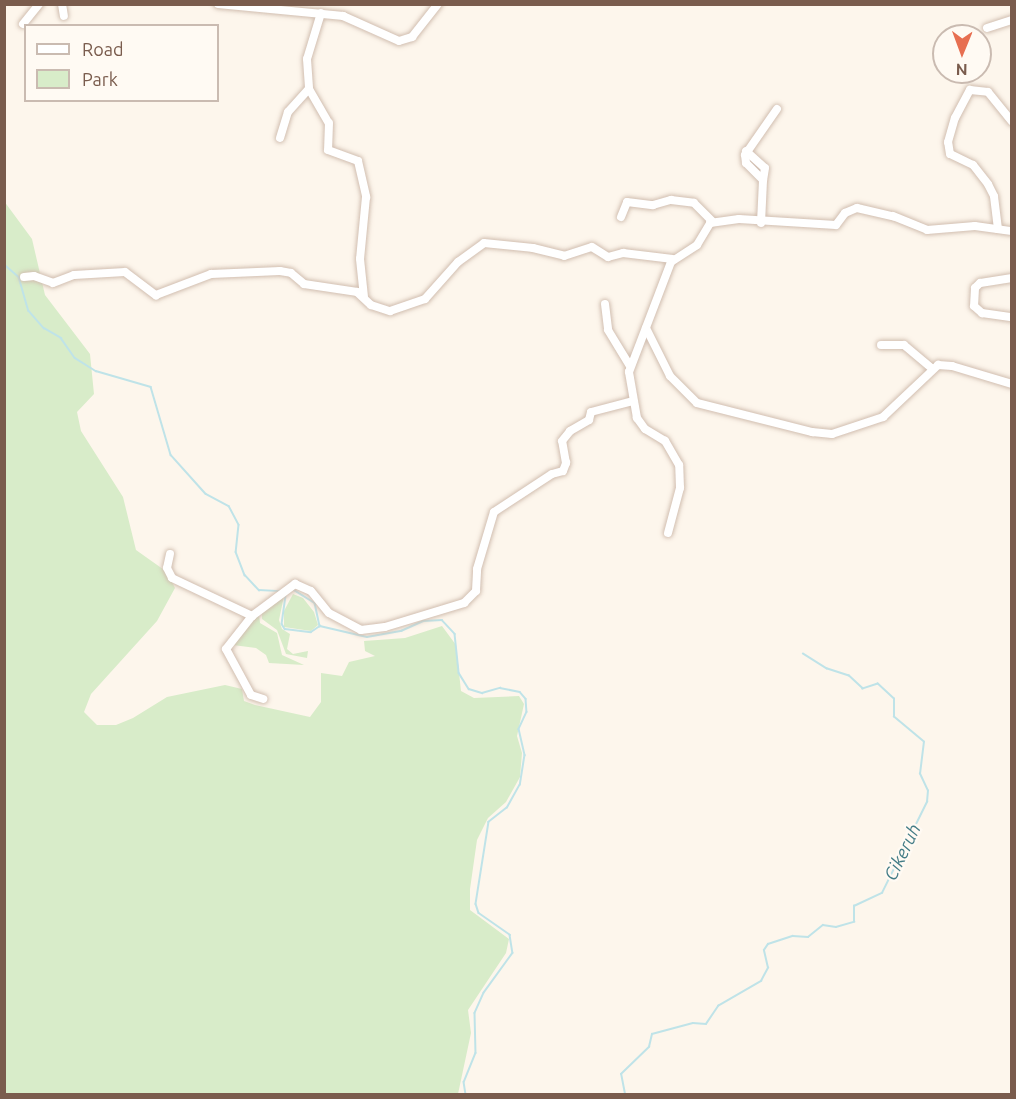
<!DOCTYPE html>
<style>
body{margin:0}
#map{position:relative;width:1016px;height:1099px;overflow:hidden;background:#fdf6ec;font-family:Ubuntu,sans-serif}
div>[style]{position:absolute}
.green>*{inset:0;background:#d8ecc9}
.stream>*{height:1.5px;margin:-0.75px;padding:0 0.75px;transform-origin:0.75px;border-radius:0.75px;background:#bfe3e8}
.roads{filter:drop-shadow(0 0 2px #d1beb0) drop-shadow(0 0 2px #d1beb0)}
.minor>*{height:8px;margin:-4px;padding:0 4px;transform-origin:4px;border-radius:4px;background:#fff}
span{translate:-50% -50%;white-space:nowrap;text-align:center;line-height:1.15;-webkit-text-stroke:4.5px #fffaf3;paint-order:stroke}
.water-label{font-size:18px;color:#437c86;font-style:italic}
.frame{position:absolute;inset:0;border:6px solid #7a5c4d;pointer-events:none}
.legend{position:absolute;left:24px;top:24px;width:195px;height:78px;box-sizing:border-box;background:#fffaf3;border:2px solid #cabbb1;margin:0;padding:8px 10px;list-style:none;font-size:18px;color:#7a5c4d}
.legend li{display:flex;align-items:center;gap:12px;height:30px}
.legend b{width:30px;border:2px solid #cabbb1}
.north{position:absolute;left:932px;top:24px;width:60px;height:60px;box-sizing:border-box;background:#fffaf3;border:2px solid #cabbb1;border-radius:50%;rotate:181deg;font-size:16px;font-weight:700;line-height:24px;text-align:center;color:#7a5c4d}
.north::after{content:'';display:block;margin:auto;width:21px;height:27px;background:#e76f51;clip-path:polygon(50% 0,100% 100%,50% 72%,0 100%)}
</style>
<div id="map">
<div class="green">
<div style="clip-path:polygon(4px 201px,32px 239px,45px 295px,90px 354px,94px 394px,77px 412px,81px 431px,123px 497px,136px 550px,167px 572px,175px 588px,157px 621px,91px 694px,84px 712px,97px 725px,116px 725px,133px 718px,167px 697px,225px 685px,242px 689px,244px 701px,255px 705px,310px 717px,321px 702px,321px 673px,342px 676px,349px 662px,375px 656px,365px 651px,364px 641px,405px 638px,442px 626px,456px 645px,461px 691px,474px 698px,519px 696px,524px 704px,517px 736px,522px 753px,520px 777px,506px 802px,488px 818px,477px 840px,470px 889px,470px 910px,509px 939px,506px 953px,468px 1010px,471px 1033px,458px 1094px,5px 1094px)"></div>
<div style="clip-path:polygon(293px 594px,303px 598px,314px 612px,318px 625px,311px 631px,284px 627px,284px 611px)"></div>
<div style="clip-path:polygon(284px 596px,279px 620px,282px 629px,290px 634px,287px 649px,293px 654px,308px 651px,307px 658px,286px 654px,277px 630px,262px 619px,262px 611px)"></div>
<div style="clip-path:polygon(259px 614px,260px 623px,277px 633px,282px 655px,304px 665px,269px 663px,266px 655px,256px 648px,233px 645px,238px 635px)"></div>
</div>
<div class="stream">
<div style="left:4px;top:264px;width:20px;rotate:41deg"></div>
<div style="left:19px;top:277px;width:35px;rotate:74deg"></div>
<div style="left:29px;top:311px;width:23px;rotate:49deg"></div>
<div style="left:44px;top:328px;width:20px;rotate:30deg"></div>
<div style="left:61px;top:338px;width:24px;rotate:55deg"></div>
<div style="left:75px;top:358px;width:25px;rotate:32deg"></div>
<div style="left:96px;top:371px;width:57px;rotate:16.2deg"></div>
<div style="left:151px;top:387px;width:71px;rotate:73.6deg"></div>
<div style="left:171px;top:455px;width:52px;rotate:48.1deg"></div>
<div style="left:206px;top:494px;width:26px;rotate:28deg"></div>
<div style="left:229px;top:506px;width:21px;rotate:62deg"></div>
<div style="left:239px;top:525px;width:27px;rotate:96deg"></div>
<div style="left:236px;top:552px;width:25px;rotate:69deg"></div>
<div style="left:245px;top:575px;width:21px;rotate:47deg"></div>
<div style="left:259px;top:590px;width:21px;rotate:3deg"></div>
<div style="left:294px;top:590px;width:25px;rotate:32deg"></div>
<div style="left:315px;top:603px;width:24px;rotate:78deg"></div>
<div style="left:320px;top:626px;width:48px;rotate:13.2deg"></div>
<div style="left:367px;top:637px;width:35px;rotate:-10deg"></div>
<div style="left:401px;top:631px;width:24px;rotate:-24deg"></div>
<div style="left:423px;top:621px;width:19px;rotate:-3deg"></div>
<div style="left:442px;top:620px;width:19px;rotate:47deg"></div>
<div style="left:455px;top:634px;width:39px;rotate:84deg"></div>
<div style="left:459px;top:673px;width:19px;rotate:58deg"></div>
<div style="left:469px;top:689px;width:14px;rotate:17deg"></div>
<div style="left:482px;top:693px;width:19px;rotate:-16deg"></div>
<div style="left:500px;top:688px;width:20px;rotate:11deg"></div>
<div style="left:520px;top:692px;width:9px;rotate:49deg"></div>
<div style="left:526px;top:699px;width:13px;rotate:86deg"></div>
<div style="left:527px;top:712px;width:19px;rotate:115deg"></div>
<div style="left:519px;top:729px;width:27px;rotate:77deg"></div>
<div style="left:525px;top:755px;width:30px;rotate:99deg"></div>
<div style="left:520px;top:785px;width:26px;rotate:119deg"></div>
<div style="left:507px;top:808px;width:23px;rotate:142deg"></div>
<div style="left:489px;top:822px;width:83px;rotate:99deg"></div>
<div style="left:476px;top:904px;width:9px;rotate:72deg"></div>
<div style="left:479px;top:913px;width:38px;rotate:35deg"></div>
<div style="left:510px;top:935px;width:18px;rotate:81deg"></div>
<div style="left:513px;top:953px;width:49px;rotate:125.9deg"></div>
<div style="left:484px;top:993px;width:22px;rotate:114deg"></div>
<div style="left:475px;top:1013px;width:40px;rotate:88.6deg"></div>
<div style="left:476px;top:1053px;width:31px;rotate:112deg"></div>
<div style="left:464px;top:1082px;width:12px;rotate:81deg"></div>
<div style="left:286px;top:596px;width:28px;rotate:98deg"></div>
<div style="left:282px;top:624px;width:6px;rotate:59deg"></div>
<div style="left:285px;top:629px;width:26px;rotate:7deg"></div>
<div style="left:311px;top:632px;width:11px;rotate:-34deg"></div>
<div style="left:625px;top:1094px;width:20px;rotate:-101deg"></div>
<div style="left:621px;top:1074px;width:39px;rotate:-44deg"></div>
<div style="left:649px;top:1047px;width:13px;rotate:-77deg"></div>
<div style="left:652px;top:1034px;width:42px;rotate:-15deg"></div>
<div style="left:693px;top:1023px;width:13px;rotate:4deg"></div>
<div style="left:706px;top:1024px;width:22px;rotate:-56deg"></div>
<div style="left:718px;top:1006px;width:50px;rotate:-30.2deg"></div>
<div style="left:761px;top:981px;width:15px;rotate:-62deg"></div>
<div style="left:768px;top:968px;width:18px;rotate:-103deg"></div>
<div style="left:764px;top:950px;width:7px;rotate:-56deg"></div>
<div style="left:768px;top:944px;width:26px;rotate:-18deg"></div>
<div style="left:793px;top:936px;width:15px;rotate:4deg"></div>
<div style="left:808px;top:937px;width:19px;rotate:-39deg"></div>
<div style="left:823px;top:925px;width:13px;rotate:9deg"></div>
<div style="left:836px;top:927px;width:19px;rotate:-16deg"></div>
<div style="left:854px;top:922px;width:16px;rotate:-90deg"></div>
<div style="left:854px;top:906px;width:31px;rotate:-25deg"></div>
<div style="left:882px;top:893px;width:102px;rotate:-63.7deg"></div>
<div style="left:927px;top:802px;width:11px;rotate:-85deg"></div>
<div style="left:928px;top:791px;width:19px;rotate:-115deg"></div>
<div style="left:920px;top:774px;width:32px;rotate:-83deg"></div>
<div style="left:924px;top:742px;width:39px;rotate:-140deg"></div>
<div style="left:894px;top:717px;width:18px;rotate:-90deg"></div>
<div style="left:894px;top:699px;width:22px;rotate:-137deg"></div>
<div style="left:878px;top:684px;width:16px;rotate:162deg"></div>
<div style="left:863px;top:689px;width:19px;rotate:-137deg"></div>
<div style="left:849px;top:676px;width:23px;rotate:-162deg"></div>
<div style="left:827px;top:669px;width:28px;rotate:-148deg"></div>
</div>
<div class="roads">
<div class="minor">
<div style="left:62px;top:4px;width:12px;rotate:81deg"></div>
<div style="left:218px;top:4px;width:126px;rotate:5.5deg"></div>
<div style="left:343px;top:16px;width:61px;rotate:24.1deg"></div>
<div style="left:399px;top:41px;width:14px;rotate:-17deg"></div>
<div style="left:412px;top:37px;width:42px;rotate:-51.8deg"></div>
<div style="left:321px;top:13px;width:48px;rotate:106.9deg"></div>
<div style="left:307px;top:59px;width:30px;rotate:86deg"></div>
<div style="left:309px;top:89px;width:39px;rotate:60deg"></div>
<div style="left:329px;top:123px;width:27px;rotate:92deg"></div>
<div style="left:328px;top:150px;width:32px;rotate:20deg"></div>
<div style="left:358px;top:161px;width:37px;rotate:77deg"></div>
<div style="left:366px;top:197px;width:62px;rotate:95.5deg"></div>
<div style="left:360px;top:259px;width:38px;rotate:84deg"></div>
<div style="left:23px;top:24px;width:26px;rotate:-51deg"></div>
<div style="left:987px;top:28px;width:26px;rotate:-18deg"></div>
<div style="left:280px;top:138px;width:27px;rotate:-73deg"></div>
<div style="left:288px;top:112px;width:31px;rotate:-48deg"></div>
<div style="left:746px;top:151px;width:25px;rotate:42deg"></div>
<div style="left:765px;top:168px;width:12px;rotate:99deg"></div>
<div style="left:621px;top:217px;width:16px;rotate:-68deg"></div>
<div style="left:627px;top:202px;width:26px;rotate:7deg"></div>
<div style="left:653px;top:205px;width:19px;rotate:-16deg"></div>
<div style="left:671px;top:200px;width:23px;rotate:7deg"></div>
<div style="left:694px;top:203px;width:27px;rotate:45deg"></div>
<div style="left:761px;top:223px;width:43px;rotate:-87.3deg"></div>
<div style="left:763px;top:180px;width:24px;rotate:-135deg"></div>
<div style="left:746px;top:163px;width:8px;rotate:-97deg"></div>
<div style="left:745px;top:155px;width:56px;rotate:-55.2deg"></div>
<div style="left:998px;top:229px;width:33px;rotate:-97deg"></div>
<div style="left:994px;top:196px;width:13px;rotate:-117deg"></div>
<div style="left:988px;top:184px;width:24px;rotate:-128deg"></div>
<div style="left:973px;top:165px;width:25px;rotate:-154deg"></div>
<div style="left:950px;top:154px;width:12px;rotate:-99deg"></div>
<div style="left:948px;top:142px;width:25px;rotate:-74deg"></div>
<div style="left:955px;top:118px;width:32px;rotate:-62deg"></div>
<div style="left:970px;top:90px;width:18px;rotate:6deg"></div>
<div style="left:988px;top:92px;width:38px;rotate:51deg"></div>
<div style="left:24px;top:277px;width:10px;rotate:-6deg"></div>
<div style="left:34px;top:276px;width:20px;rotate:20deg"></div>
<div style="left:53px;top:283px;width:22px;rotate:-21deg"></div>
<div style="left:74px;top:275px;width:51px;rotate:-3.4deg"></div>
<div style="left:125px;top:272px;width:39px;rotate:37deg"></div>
<div style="left:156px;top:295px;width:59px;rotate:-20.9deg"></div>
<div style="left:211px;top:274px;width:69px;rotate:-2.5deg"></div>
<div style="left:280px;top:271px;width:11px;rotate:10deg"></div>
<div style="left:291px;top:273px;width:17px;rotate:40deg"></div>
<div style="left:304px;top:284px;width:54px;rotate:8.6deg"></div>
<div style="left:357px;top:292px;width:19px;rotate:43deg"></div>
<div style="left:371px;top:305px;width:20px;rotate:18deg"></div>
<div style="left:390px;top:311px;width:37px;rotate:-19deg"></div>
<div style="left:425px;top:299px;width:50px;rotate:-48.3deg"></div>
<div style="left:458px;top:262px;width:32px;rotate:-36deg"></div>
<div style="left:484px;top:243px;width:49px;rotate:5.8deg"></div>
<div style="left:533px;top:248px;width:32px;rotate:14deg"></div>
<div style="left:564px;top:256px;width:29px;rotate:-18deg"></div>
<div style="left:592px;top:247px;width:19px;rotate:32deg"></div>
<div style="left:608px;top:257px;width:16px;rotate:-15deg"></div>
<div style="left:623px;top:253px;width:50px;rotate:6.8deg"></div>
<div style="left:1012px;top:278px;width:32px;rotate:171deg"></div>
<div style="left:980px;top:283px;width:7px;rotate:135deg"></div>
<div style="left:975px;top:288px;width:18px;rotate:93deg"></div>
<div style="left:974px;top:306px;width:11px;rotate:41deg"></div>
<div style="left:982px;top:313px;width:30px;rotate:8deg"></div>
<div style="left:605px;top:304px;width:26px;rotate:83deg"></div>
<div style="left:608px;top:330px;width:42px;rotate:58.6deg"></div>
<div style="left:646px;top:328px;width:54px;rotate:63.4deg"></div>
<div style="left:670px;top:376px;width:38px;rotate:45deg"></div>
<div style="left:697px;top:403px;width:119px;rotate:14.2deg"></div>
<div style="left:812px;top:432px;width:20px;rotate:6deg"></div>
<div style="left:832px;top:434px;width:54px;rotate:-18.4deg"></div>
<div style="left:883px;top:417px;width:76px;rotate:-43.4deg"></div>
<div style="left:938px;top:365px;width:14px;rotate:4deg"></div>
<div style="left:952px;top:366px;width:63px;rotate:16.7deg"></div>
<div style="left:881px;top:345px;width:23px"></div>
<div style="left:904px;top:345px;width:35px;rotate:40deg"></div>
<div style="left:668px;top:533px;width:47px;rotate:-75.1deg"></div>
<div style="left:680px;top:488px;width:23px;rotate:-92deg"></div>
<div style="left:679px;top:465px;width:28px;rotate:-120deg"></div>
<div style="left:665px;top:441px;width:23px;rotate:-149deg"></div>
<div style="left:645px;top:429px;width:14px;rotate:-126deg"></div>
<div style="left:637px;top:418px;width:47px;rotate:-99.9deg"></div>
<div style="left:629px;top:372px;width:118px;rotate:-69.1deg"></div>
<div style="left:671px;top:262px;width:31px;rotate:-33deg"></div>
<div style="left:697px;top:245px;width:26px;rotate:-59deg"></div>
<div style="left:710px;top:223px;width:29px;rotate:-8deg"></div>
<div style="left:739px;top:219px;width:97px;rotate:3.5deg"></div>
<div style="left:836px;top:225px;width:15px;rotate:-53deg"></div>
<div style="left:845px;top:213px;width:13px;rotate:-23deg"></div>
<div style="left:857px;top:208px;width:37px;rotate:13deg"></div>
<div style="left:893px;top:216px;width:37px;rotate:22deg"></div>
<div style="left:927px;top:230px;width:48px;rotate:-4.8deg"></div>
<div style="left:975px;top:226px;width:37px;rotate:8deg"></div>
<div style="left:170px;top:554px;width:14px;rotate:102deg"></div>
<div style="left:167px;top:568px;width:11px;rotate:63deg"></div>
<div style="left:172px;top:578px;width:89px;rotate:25.4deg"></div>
<div style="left:252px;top:616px;width:54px;rotate:-36.7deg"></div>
<div style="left:295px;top:584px;width:17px;rotate:24deg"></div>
<div style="left:311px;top:591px;width:28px;rotate:51deg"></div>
<div style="left:329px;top:613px;width:36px;rotate:28deg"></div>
<div style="left:361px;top:630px;width:24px;rotate:-7deg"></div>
<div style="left:385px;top:627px;width:83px;rotate:-16.9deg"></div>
<div style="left:464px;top:603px;width:17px;rotate:-45deg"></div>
<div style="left:476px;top:591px;width:22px;rotate:-87deg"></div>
<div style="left:477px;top:569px;width:59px;rotate:-73.4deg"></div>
<div style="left:494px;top:512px;width:69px;rotate:-33.2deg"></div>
<div style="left:552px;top:474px;width:11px;rotate:-15deg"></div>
<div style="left:563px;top:471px;width:9px;rotate:-69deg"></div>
<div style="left:566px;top:463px;width:22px;rotate:-100deg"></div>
<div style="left:562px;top:441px;width:13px;rotate:-51deg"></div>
<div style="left:570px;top:431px;width:22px;rotate:-30deg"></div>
<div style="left:589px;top:420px;width:8px;rotate:-76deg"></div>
<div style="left:591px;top:412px;width:43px;rotate:-14.7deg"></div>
<div style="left:252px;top:616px;width:42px;rotate:128.2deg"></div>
<div style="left:226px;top:649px;width:52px;rotate:61.5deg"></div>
<div style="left:251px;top:695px;width:13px;rotate:18deg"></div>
</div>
</div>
<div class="water-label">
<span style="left:902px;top:852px;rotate:-64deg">Cikeruh</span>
</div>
<div class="frame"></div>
<ul class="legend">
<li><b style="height:8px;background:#fff"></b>Road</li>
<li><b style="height:16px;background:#d8ecc9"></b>Park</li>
</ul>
<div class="north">N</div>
</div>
